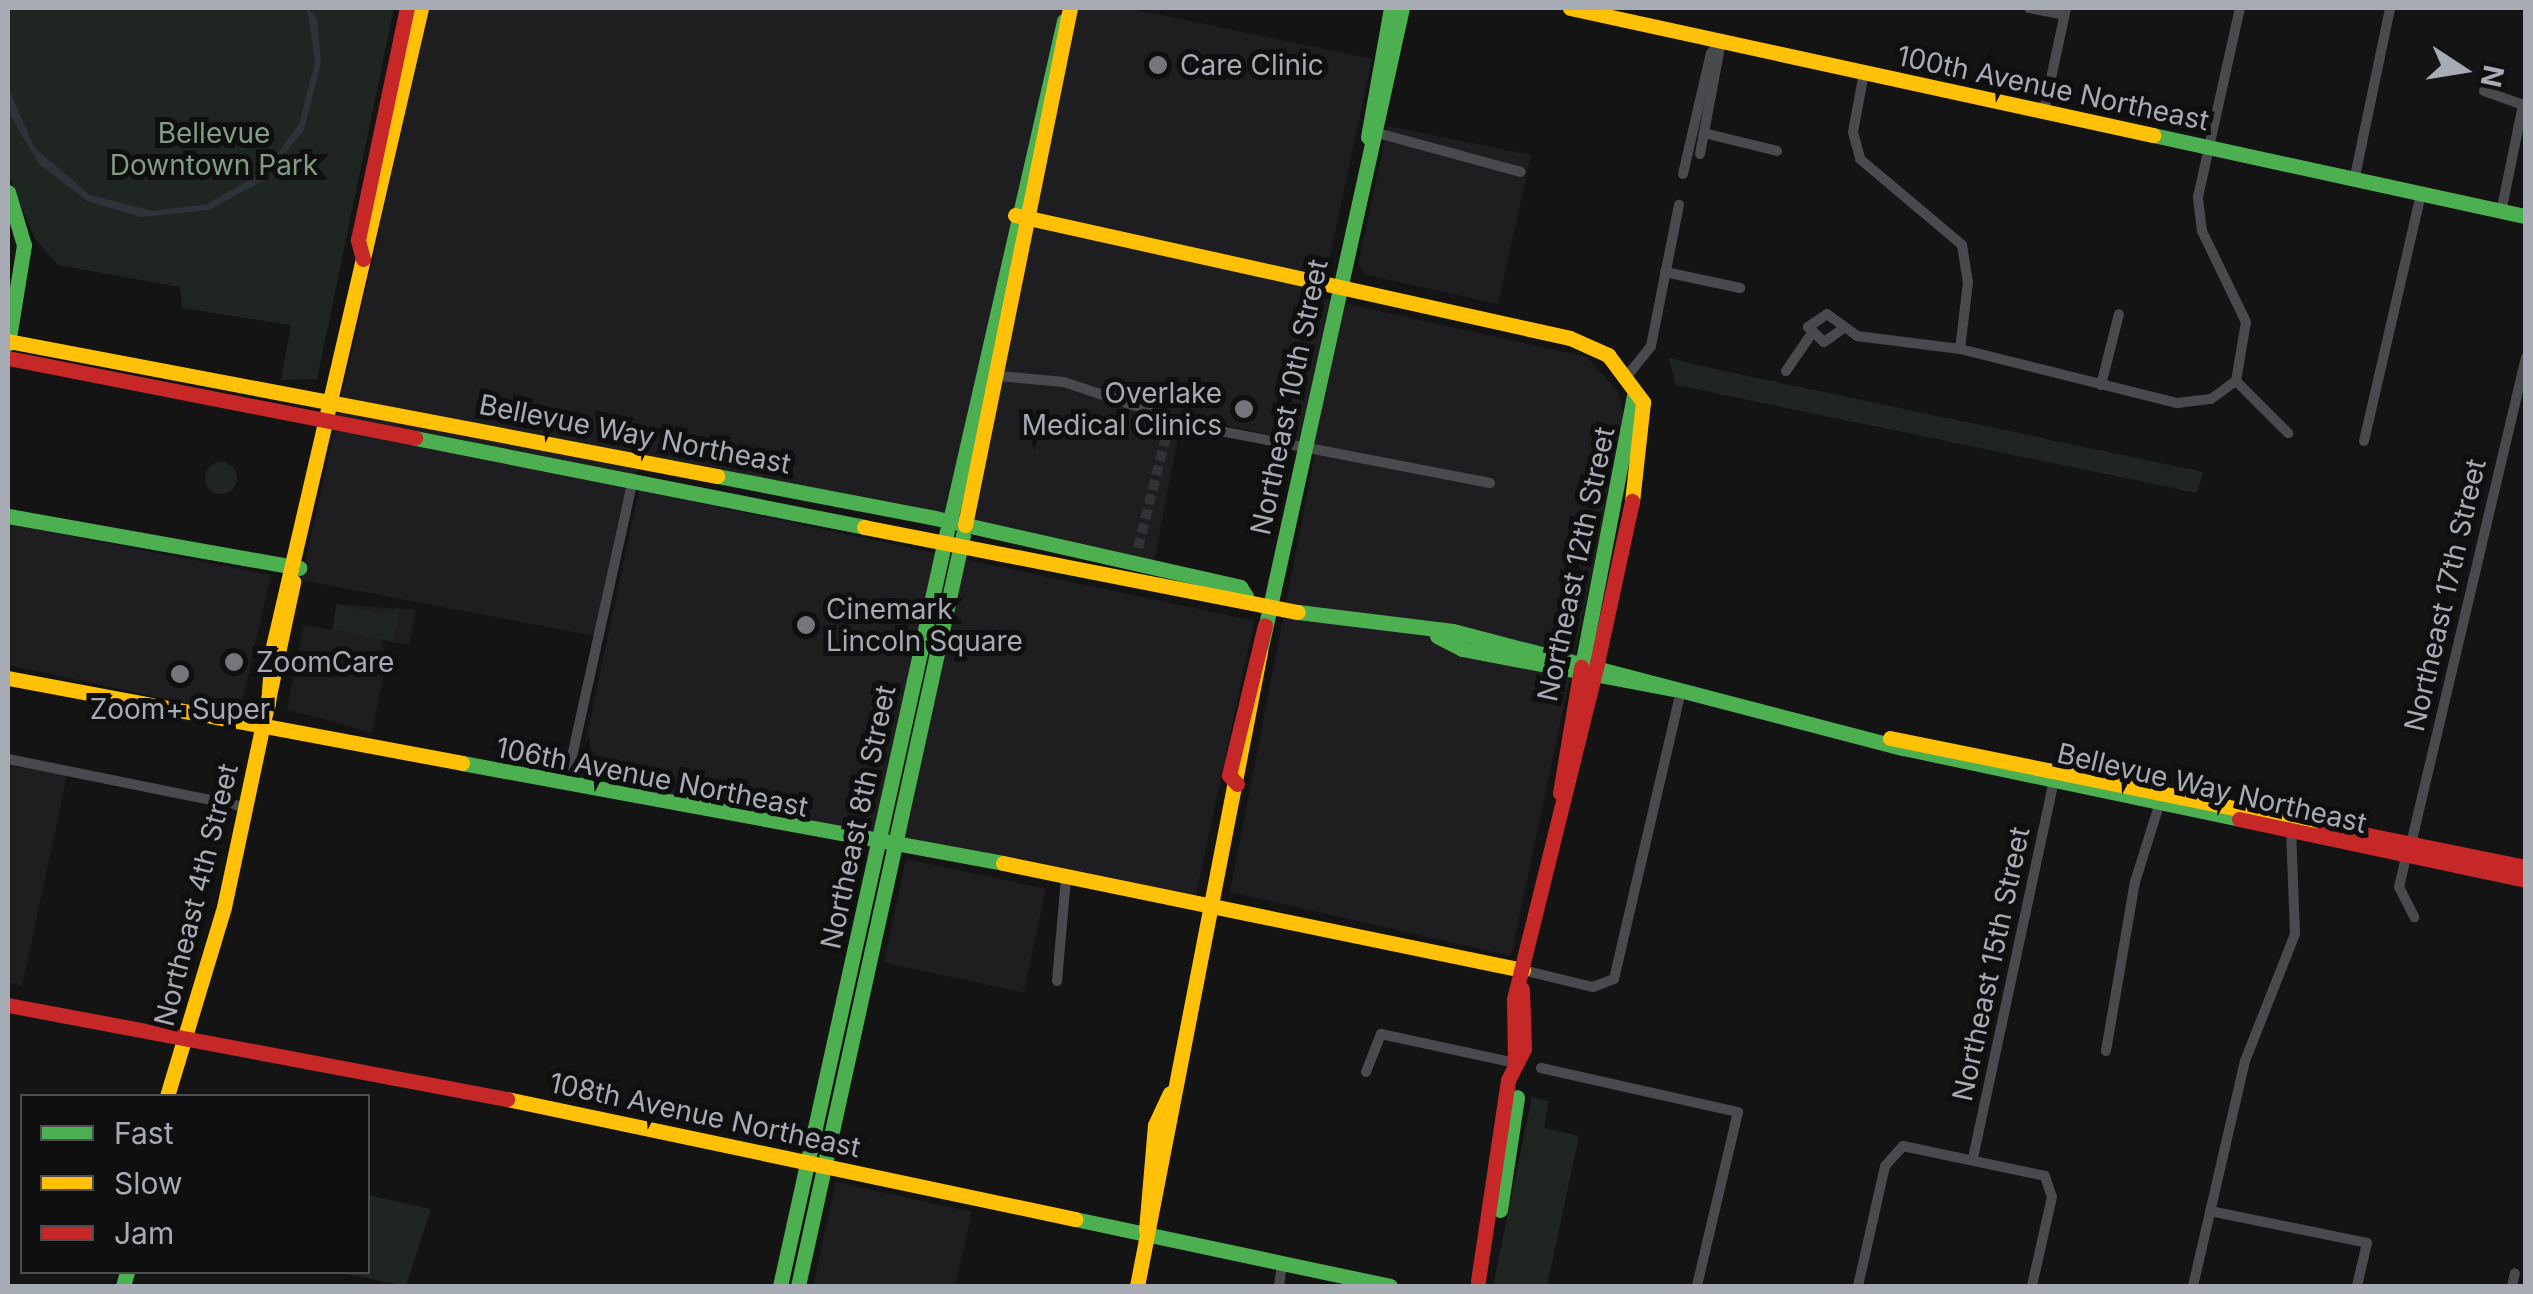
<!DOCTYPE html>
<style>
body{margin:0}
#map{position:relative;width:2533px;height:1294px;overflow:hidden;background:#141415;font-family:Inter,sans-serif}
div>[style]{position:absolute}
.built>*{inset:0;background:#1e1e20;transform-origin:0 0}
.green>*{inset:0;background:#1f2520}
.round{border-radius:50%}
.water>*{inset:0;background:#2d3339}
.street-tunnel>*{height:10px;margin-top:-5px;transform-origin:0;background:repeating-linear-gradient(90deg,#313235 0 10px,transparent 0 15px)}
.street>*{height:10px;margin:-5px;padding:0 5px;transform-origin:5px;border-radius:5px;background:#494a4e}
.fast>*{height:15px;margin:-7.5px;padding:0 7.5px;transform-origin:7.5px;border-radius:7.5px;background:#4caf50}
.slow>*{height:15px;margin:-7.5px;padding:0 7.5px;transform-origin:7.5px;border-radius:7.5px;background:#ffc107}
.jam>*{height:15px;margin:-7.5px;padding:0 7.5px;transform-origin:7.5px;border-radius:7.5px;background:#c62828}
.dots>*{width:28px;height:28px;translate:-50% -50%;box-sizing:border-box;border:5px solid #0f0f10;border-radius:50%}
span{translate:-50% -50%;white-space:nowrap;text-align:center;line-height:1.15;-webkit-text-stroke:10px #0f0f10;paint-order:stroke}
.poi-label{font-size:28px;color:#a7abb4}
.left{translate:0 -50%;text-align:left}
.right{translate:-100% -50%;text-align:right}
.street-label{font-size:28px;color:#a7abb4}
.park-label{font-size:28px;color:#819d84}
.frame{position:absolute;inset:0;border:10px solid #a7abb4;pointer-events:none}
.legend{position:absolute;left:20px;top:1094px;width:350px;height:180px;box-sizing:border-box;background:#0f0f10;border:2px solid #4c4d52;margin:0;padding:12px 18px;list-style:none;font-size:30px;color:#a7abb4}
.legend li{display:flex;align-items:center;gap:20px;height:50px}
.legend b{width:50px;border:2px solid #4c4d52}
.north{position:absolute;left:2413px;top:20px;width:100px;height:100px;-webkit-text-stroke:8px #0f0f10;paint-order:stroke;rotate:102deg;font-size:28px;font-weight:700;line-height:40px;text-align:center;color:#a7abb4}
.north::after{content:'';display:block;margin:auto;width:35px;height:45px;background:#a7abb4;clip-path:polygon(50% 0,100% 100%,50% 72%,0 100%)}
</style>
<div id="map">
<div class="built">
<div style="clip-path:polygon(429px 8px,1128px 8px,1372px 59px,1321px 298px,1587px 357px,1618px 392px,1625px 417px,1511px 956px,1230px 892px,1316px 448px,1304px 442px,1182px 416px,1153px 567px,638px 467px,595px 636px,301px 580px)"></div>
<div style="clip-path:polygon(1388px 126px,1531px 155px,1498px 304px,1367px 275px,1358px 264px)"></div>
<div style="left:639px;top:490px;width:629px;height:292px;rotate:12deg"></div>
<div style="clip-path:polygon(8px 524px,271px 575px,239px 715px,8px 665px)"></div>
<div style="clip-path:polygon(337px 604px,416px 610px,409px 645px,381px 640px,387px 657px,372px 733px,287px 709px,304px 625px,332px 630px)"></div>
<div style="clip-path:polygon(8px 765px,67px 776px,22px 986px,8px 982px)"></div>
<div style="left:906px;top:859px;width:143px;height:106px;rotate:12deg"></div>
<div style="clip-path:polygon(836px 1182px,972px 1212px,955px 1286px,813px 1286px)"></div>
</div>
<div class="green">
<div style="clip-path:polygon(8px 8px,394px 8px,317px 379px,281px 380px,291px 325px,182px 308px,180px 287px,58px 265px,35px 239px,8px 174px)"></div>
<div style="clip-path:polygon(1669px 358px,1724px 371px,2203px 472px,2197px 493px,1676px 385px)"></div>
<div class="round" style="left:205px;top:462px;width:32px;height:32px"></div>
<div style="clip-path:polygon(337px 604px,383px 614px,400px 607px,393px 642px,332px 629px)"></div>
<div style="clip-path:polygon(1532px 1097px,1549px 1101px,1544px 1128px,1579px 1136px,1547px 1286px,1493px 1286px)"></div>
<div style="clip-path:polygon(368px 1195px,431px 1209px,406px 1286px,337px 1272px,368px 1272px)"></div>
</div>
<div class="water">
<div style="clip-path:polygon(307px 8px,317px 18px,321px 63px,304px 130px,262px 181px,209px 210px,141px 217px,87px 201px,39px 164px,8px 111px,8px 87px,34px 147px,90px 195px,153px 211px,207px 204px,265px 171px,299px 124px,315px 62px)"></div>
</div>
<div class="street-tunnel">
<div style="left:1138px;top:548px;width:123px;rotate:-75.9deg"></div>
</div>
<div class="street">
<div style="left:2029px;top:8px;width:36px;rotate:11deg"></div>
<div style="left:1864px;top:73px;width:60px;rotate:100.6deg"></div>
<div style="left:1853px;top:132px;width:28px;rotate:75deg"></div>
<div style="left:1860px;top:159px;width:133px;rotate:40.1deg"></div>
<div style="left:1962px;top:245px;width:37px;rotate:81deg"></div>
<div style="left:1968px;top:282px;width:67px;rotate:96.8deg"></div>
<div style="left:2484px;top:91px;width:41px;rotate:19.7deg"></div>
<div style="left:2523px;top:105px;width:109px;rotate:101.6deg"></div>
<div style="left:2044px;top:111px;width:105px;rotate:-77.9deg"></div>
<div style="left:1370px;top:131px;width:156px;rotate:15.2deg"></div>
<div style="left:1708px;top:134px;width:71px;rotate:13.8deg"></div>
<div style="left:1700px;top:154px;width:114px;rotate:-79.4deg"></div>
<div style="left:1683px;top:174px;width:124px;rotate:-77deg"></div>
<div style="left:1711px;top:53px;width:15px;rotate:-48deg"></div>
<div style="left:2354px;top:181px;width:177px;rotate:-78.2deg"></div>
<div style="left:1665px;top:272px;width:77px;rotate:12deg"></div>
<div style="left:1841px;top:330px;width:21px;rotate:145deg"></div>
<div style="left:1824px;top:342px;width:22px;rotate:-137deg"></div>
<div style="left:1808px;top:327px;width:23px;rotate:-34deg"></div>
<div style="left:1827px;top:314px;width:37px;rotate:36deg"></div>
<div style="left:1857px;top:336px;width:104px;rotate:7.2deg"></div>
<div style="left:1960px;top:349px;width:224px;rotate:14deg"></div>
<div style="left:2177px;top:403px;width:34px;rotate:-7deg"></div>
<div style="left:2211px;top:399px;width:31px;rotate:-36deg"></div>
<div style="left:2236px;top:381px;width:74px;rotate:45deg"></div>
<div style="left:1786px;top:371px;width:42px;rotate:-55.6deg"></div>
<div style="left:998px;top:376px;width:66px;rotate:5.2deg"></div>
<div style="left:1064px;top:382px;width:88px;rotate:18.6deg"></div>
<div style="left:1147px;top:410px;width:28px;rotate:42deg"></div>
<div style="left:1627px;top:376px;width:38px;rotate:-51deg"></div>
<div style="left:1651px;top:346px;width:144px;rotate:-78.8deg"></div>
<div style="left:2236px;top:381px;width:60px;rotate:-80.4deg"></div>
<div style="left:2246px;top:322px;width:101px;rotate:-115.8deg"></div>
<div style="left:2202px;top:231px;width:34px;rotate:-97deg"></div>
<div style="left:2198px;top:197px;width:194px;rotate:-77.5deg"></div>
<div style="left:2101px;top:385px;width:73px;rotate:-75.8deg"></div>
<div style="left:1163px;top:420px;width:333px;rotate:10.9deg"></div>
<div style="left:2364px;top:441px;width:253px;rotate:-77deg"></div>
<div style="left:8px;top:759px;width:243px;rotate:11.4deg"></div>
<div style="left:566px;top:784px;width:312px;rotate:-77.6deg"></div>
<div style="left:2411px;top:844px;width:500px;rotate:-76.71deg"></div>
<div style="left:2406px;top:857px;width:31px;rotate:103deg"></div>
<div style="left:2399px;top:887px;width:34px;rotate:63deg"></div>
<div style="left:1523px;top:970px;width:72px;rotate:13.7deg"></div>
<div style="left:1593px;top:987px;width:22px;rotate:-21deg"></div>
<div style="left:1614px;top:979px;width:296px;rotate:-76.9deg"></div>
<div style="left:1057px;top:981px;width:103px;rotate:-85deg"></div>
<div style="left:2106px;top:1051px;width:171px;rotate:-80.3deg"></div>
<div style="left:2135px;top:882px;width:87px;rotate:-72.6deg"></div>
<div style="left:1541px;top:1068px;width:202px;rotate:12.6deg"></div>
<div style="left:1738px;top:1112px;width:179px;rotate:103.3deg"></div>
<div style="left:1366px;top:1072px;width:41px;rotate:-68.5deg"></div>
<div style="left:1381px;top:1034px;width:137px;rotate:12.2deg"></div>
<div style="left:1973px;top:1158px;width:388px;rotate:-77.9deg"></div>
<div style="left:2210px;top:1211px;width:160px;rotate:11.5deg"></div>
<div style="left:2367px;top:1243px;width:44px;rotate:103.1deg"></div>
<div style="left:1279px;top:1286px;width:22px;rotate:-82deg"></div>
<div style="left:1858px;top:1286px;width:123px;rotate:-77.3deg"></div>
<div style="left:1885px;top:1166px;width:27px;rotate:-48deg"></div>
<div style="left:1903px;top:1146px;width:145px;rotate:11.9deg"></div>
<div style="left:2045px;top:1176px;width:22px;rotate:72deg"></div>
<div style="left:2052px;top:1197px;width:91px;rotate:102.7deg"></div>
<div style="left:2193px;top:1286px;width:231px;rotate:-77deg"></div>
<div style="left:2245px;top:1061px;width:136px;rotate:-68.5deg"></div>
<div style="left:2295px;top:934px;width:106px;rotate:-92.2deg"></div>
<div style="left:2512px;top:1286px;width:13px;rotate:-77deg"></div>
</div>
<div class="fast">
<div style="left:2153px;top:135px;width:382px;rotate:12.3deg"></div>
<div style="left:1368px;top:137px;width:131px;rotate:-79.9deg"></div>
<div style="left:8px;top:192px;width:55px;rotate:73.2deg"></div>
<div style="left:24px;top:245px;width:100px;rotate:99.2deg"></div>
<div style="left:415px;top:438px;width:458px;rotate:11.2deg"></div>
<div style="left:717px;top:476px;width:222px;rotate:10.9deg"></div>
<div style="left:935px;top:518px;width:313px;rotate:12.7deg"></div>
<div style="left:1240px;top:587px;width:11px;rotate:56deg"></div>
<div style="left:8px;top:516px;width:296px;rotate:10.1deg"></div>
<div style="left:950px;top:521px;width:513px;rotate:-77.16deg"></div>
<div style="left:1298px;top:612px;width:156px;rotate:7deg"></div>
<div style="left:1453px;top:631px;width:465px;rotate:14.6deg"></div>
<div style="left:1903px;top:748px;width:343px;rotate:11.9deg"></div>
<div style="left:1437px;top:636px;width:28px;rotate:27deg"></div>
<div style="left:1462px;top:649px;width:216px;rotate:10.7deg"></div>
<div style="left:1260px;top:652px;width:659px;rotate:-77.57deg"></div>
<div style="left:1583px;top:660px;width:269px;rotate:-79.1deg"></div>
<div style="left:462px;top:763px;width:550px;rotate:10.47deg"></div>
<div style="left:1500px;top:1210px;width:114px;rotate:-81.4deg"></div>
<div style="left:1075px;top:1219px;width:322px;rotate:12deg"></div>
<div style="left:123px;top:1286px;width:15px;rotate:-74deg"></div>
<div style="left:780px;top:1286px;width:773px;rotate:-77.53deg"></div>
<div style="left:798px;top:1286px;width:769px;rotate:-77.61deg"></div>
</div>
<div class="slow">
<div style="left:1570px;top:8px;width:597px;rotate:12.29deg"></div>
<div style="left:1015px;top:215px;width:568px;rotate:12.5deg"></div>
<div style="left:1570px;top:338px;width:42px;rotate:24.1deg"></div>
<div style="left:1608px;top:355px;width:59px;rotate:53.3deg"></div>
<div style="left:1643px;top:402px;width:100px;rotate:96.3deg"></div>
<div style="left:8px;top:341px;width:722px;rotate:10.78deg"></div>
<div style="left:965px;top:525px;width:528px;rotate:-78.52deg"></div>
<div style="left:864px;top:527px;width:442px;rotate:11.1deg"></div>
<div style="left:8px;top:678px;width:462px;rotate:10.6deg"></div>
<div style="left:268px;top:704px;width:53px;rotate:-85.7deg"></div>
<div style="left:272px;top:651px;width:660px;rotate:-76.95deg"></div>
<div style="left:1890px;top:738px;width:443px;rotate:11.5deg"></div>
<div style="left:1003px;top:863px;width:531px;rotate:11.63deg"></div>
<div style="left:167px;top:1096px;width:197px;rotate:-73.2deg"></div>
<div style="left:224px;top:907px;width:333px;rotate:-78deg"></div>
<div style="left:507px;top:1099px;width:581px;rotate:11.93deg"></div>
<div style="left:1146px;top:1230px;width:105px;rotate:-85.1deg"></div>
<div style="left:1155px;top:1125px;width:35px;rotate:-65deg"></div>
<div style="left:1137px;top:1286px;width:646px;rotate:-79.02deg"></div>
</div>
<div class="jam">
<div style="left:363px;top:259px;width:20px;rotate:-105deg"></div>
<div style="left:358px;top:240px;width:237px;rotate:-78.1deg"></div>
<div style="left:8px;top:358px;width:415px;rotate:11.1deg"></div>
<div style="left:1597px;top:663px;width:166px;rotate:-77.8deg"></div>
<div style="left:1237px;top:784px;width:12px;rotate:-132deg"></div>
<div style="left:1229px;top:775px;width:154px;rotate:-76.5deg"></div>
<div style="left:1560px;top:793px;width:128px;rotate:-80.5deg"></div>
<div style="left:2239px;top:819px;width:293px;rotate:12deg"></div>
<div style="left:2324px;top:826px;width:206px;rotate:11.5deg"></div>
<div style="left:8px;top:1005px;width:508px;rotate:10.67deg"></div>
<div style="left:1515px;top:1063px;width:64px;rotate:-90.9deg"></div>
<div style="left:1514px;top:999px;width:346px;rotate:-76.1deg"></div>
<div style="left:1478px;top:1281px;width:203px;rotate:-81.5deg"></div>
<div style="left:1508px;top:1080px;width:35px;rotate:-63deg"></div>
<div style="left:1524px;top:1049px;width:60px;rotate:-91.9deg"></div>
</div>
<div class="dots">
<div style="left:1158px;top:65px;background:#74767c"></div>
<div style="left:1244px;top:409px;background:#74767c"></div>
<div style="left:806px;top:625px;background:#74767c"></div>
<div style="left:234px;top:662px;background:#74767c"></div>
<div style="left:180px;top:674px;background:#74767c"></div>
</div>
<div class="poi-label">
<span class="left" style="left:1180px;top:65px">Care Clinic</span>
<span class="right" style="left:1222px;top:409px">Overlake<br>Medical Clinics</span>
<span class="left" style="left:826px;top:625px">Cinemark<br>Lincoln Square</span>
<span class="left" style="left:256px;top:662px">ZoomCare</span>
<span style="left:180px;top:709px">Zoom+ Super</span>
</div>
<div class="street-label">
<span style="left:2053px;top:88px;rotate:12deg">100th Avenue Northeast</span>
<span style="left:1289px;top:397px;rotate:-78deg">Northeast 10th Street</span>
<span style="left:635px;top:434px;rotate:11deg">Bellevue Way Northeast</span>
<span style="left:1576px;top:564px;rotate:-78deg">Northeast 12th Street</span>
<span style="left:2445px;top:595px;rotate:-77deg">Northeast 17th Street</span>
<span style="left:652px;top:777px;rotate:11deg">106th Avenue Northeast</span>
<span style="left:2212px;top:788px;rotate:13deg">Bellevue Way Northeast</span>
<span style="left:858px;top:817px;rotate:-78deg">Northeast 8th Street</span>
<span style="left:196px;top:895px;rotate:-76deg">Northeast 4th Street</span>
<span style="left:1991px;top:964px;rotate:-78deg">Northeast 15th Street</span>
<span style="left:705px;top:1115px;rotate:12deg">108th Avenue Northeast</span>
</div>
<div class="park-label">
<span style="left:214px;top:149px">Bellevue<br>Downtown Park</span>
</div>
<div class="frame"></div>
<ul class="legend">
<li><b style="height:12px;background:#4caf50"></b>Fast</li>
<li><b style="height:12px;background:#ffc107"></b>Slow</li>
<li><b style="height:12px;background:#c62828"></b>Jam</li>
</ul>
<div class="north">N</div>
</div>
